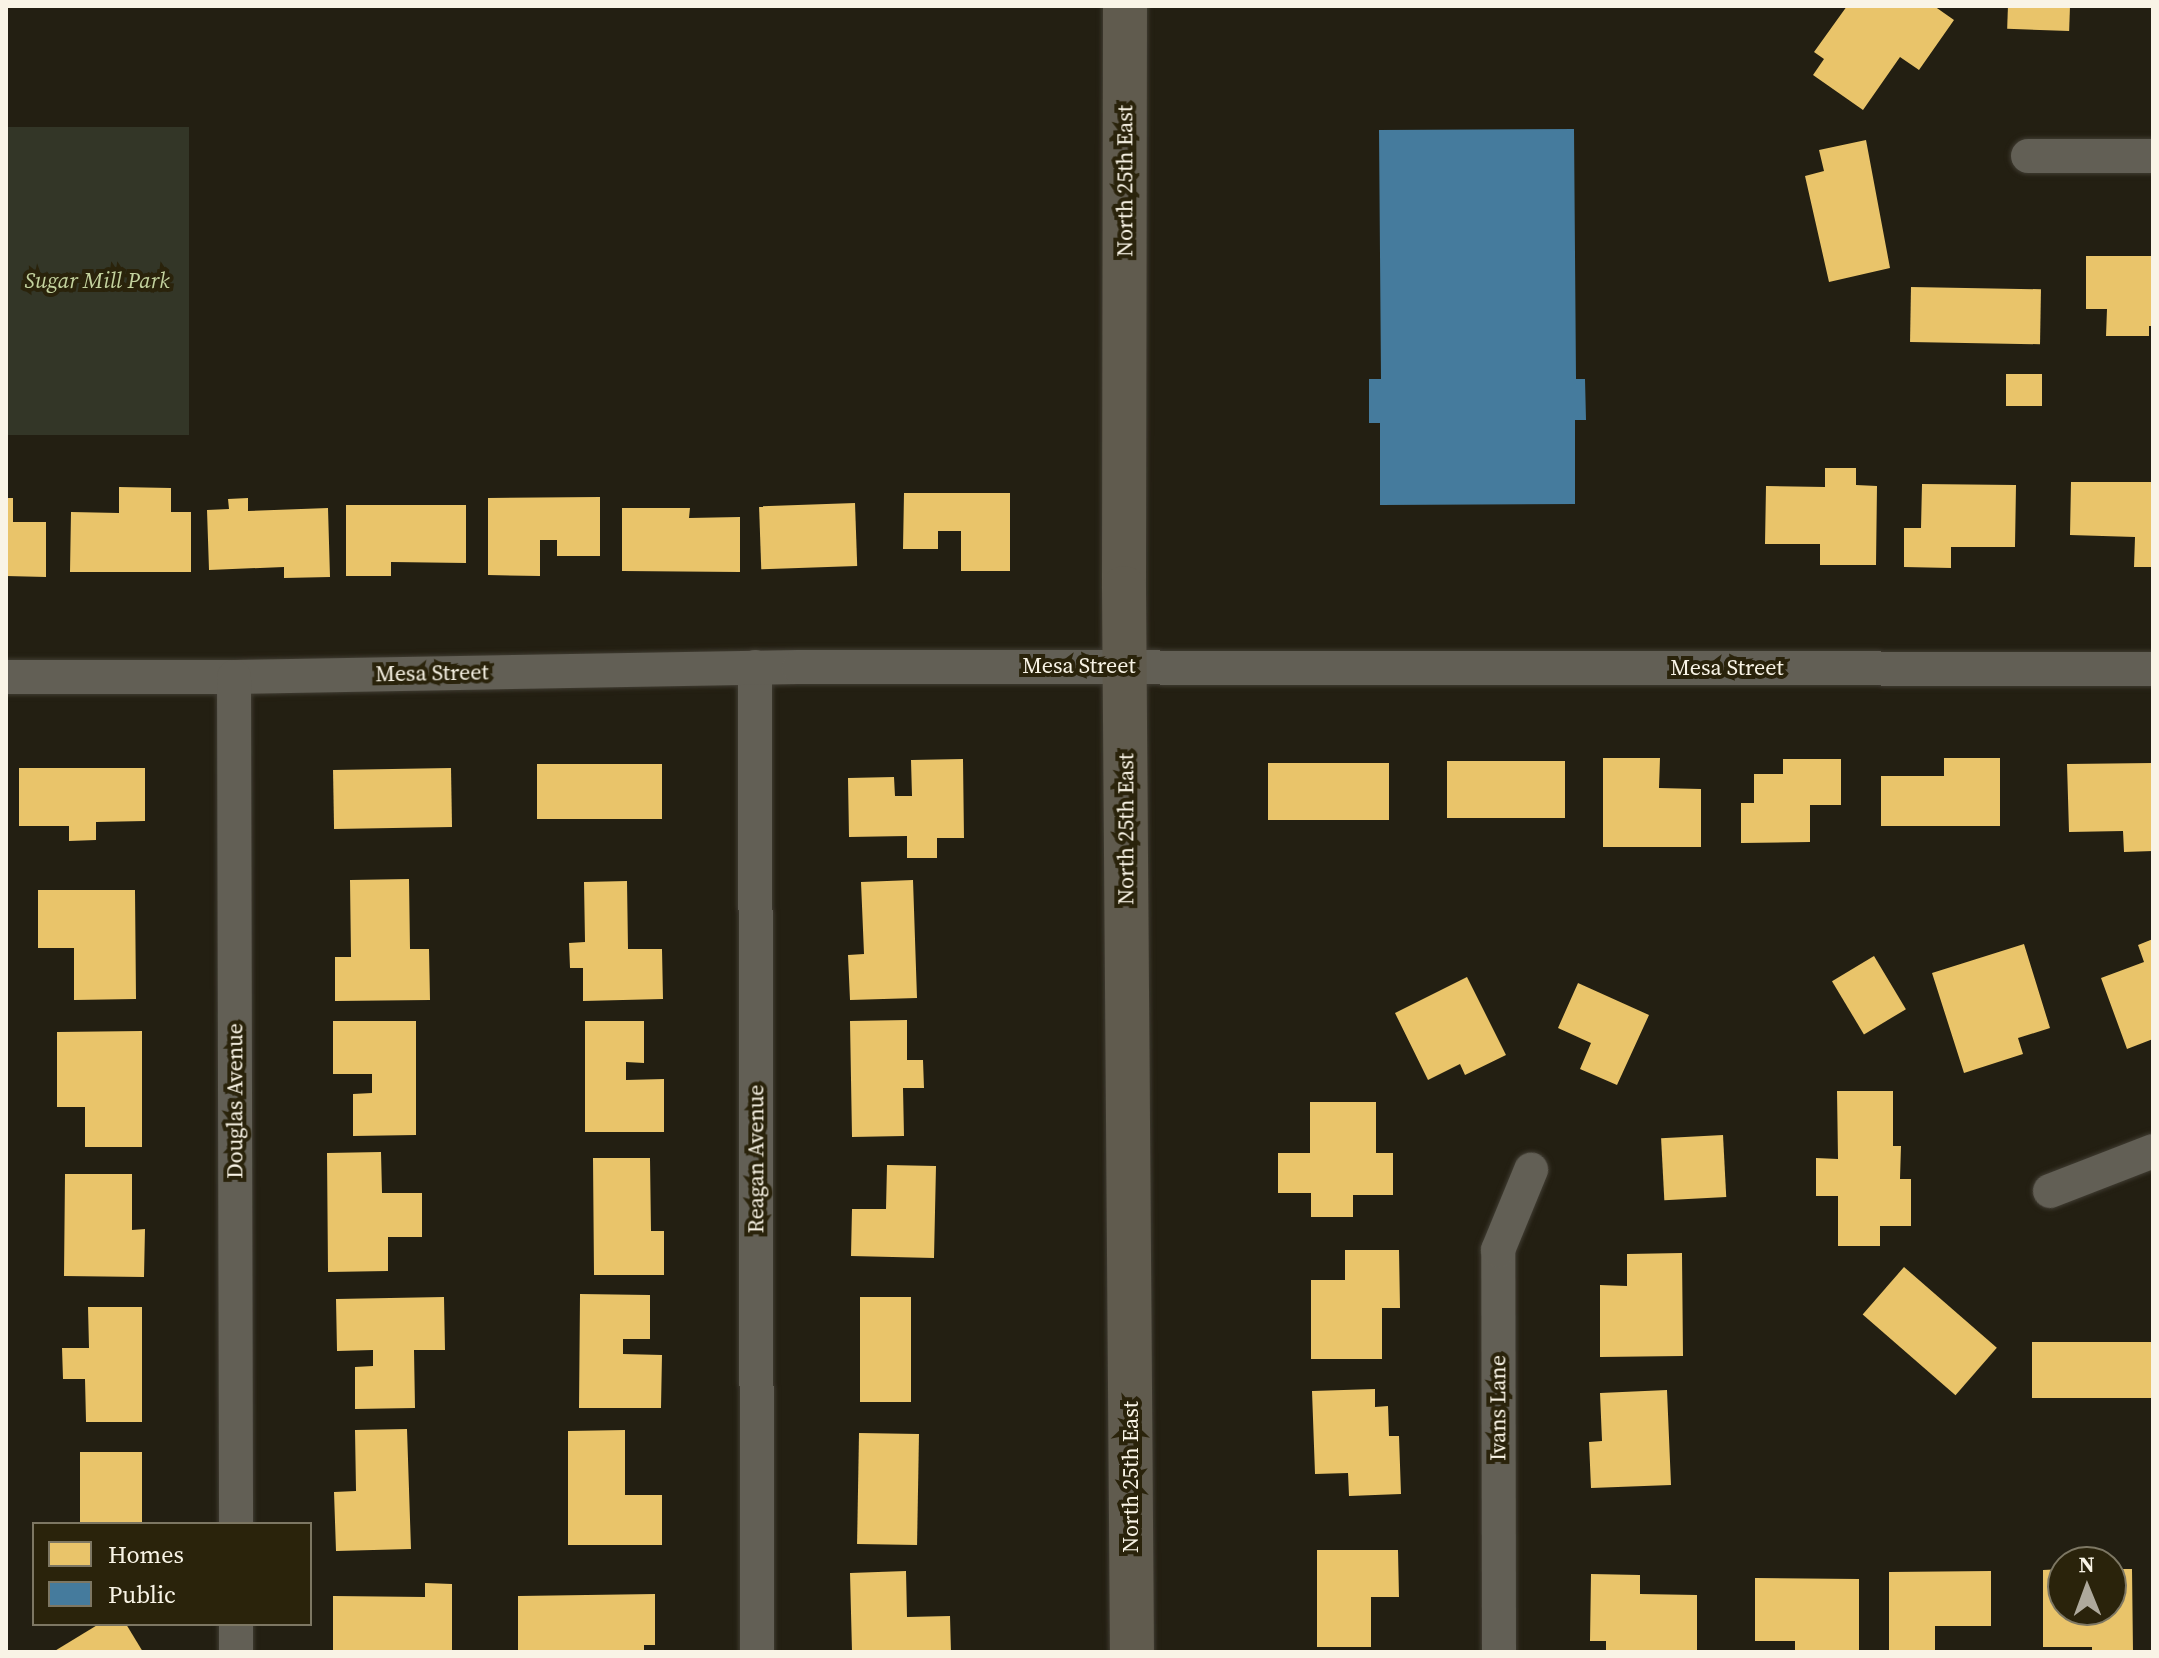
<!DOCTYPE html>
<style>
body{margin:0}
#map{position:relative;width:2159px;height:1658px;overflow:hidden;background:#231f12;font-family:"Source Serif 4",serif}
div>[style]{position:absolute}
.green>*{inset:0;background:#333627;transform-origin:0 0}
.homes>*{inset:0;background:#e9c46a;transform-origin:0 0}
.public>*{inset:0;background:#457b9d}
.roads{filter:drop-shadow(0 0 2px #403c32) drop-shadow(0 0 2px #403c32)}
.street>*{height:34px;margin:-17px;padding:0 17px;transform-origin:17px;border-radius:17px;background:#625f55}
.primary>*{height:44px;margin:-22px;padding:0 22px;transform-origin:22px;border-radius:22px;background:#605b4e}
span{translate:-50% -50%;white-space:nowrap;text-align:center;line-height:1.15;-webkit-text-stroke:8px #2a230b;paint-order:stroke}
.street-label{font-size:22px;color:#f9f4e6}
.park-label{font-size:22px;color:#c3d29e;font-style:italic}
.frame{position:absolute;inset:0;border:8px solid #f9f4e6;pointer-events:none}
.legend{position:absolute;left:32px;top:1522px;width:280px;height:104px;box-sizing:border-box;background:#2a230b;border:2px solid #7d7763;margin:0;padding:10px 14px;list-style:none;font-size:24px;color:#f9f4e6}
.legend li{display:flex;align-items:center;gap:16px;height:40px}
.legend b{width:40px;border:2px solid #7d7763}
.north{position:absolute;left:2047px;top:1546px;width:80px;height:80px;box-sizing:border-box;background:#2a230b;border:2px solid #7d7763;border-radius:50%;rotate:359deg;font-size:22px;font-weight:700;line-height:32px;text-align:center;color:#f9f4e6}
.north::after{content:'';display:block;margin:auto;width:28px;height:36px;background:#aea99c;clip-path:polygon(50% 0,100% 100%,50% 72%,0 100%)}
</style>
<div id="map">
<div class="green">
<div style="left:189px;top:127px;width:308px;height:183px;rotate:90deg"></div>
</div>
<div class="homes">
<div style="clip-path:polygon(1847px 6px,1934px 6px,1954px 20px,1919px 70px,1900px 57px,1863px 110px,1813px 75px,1824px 59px,1814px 52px)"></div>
<div style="left:2070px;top:6px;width:25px;height:62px;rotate:92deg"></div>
<div style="clip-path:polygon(1866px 140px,1890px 268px,1829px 282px,1805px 176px,1824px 171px,1819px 150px)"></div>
<div style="clip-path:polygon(2086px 256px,2153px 256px,2153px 326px,2149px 326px,2149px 336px,2106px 336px,2107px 309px,2086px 309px)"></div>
<div style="left:1911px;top:287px;width:130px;height:55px;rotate:1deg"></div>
<div style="left:2006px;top:374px;width:36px;height:32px"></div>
<div style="clip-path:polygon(1825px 468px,1856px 468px,1856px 485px,1877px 486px,1876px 565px,1820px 565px,1820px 544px,1765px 544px,1766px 486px,1825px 487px)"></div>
<div style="clip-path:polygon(2071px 482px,2153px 482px,2153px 567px,2134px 567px,2135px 537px,2070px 535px)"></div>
<div style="clip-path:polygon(1922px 484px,2016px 485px,2015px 547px,1951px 547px,1951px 568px,1904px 567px,1904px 528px,1921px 528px)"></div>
<div style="clip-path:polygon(119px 487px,171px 488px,171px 512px,191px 512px,191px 572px,70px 572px,71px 512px,119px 513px)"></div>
<div style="clip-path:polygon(904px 493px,1010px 493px,1010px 571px,961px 571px,961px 531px,938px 531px,938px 549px,903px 549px)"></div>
<div style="clip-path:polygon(600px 497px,600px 556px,557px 556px,557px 540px,540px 540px,540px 576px,488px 575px,488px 498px)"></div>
<div style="clip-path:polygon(6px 498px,13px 498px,13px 522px,46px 522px,46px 577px,6px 576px)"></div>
<div style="clip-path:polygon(248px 498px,248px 511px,328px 508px,330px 577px,284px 578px,284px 567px,209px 570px,207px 510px,229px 509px,228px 499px)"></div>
<div style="left:855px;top:503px;width:63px;height:96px;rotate:88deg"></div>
<div style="clip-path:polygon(346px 505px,466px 505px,466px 563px,391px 562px,391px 576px,346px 576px)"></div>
<div style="clip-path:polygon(622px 508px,690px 508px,689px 518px,740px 517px,740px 572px,622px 571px)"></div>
<div style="clip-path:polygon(1603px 758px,1660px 758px,1659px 788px,1701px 789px,1701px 847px,1603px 847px)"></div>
<div style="clip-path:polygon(1944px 758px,2000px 758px,2000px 826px,1881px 826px,1881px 776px,1944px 776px)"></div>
<div style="clip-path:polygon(963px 759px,964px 838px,937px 838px,937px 858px,907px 858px,907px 836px,849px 837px,848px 778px,894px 777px,895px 796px,912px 796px,911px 760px)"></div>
<div style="clip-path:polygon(1783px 759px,1841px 759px,1841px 805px,1810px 805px,1810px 842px,1741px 843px,1741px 803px,1754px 803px,1754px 774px,1783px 774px)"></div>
<div style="left:1447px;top:761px;width:118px;height:57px"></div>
<div style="left:1268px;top:763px;width:121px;height:57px"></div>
<div style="clip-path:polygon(2153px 763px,2153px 851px,2124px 852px,2123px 831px,2069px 832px,2067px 764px)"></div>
<div style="left:537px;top:764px;width:125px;height:55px"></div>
<div style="clip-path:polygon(19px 768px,145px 768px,145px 821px,96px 822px,96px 840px,69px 841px,69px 826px,19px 826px)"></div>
<div style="left:451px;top:768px;width:59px;height:118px;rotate:89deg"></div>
<div style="clip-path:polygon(409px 879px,410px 949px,429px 949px,430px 1000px,335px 1001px,335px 957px,351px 957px,350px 880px)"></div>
<div style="clip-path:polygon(913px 880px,917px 998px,850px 1000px,848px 955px,864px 954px,861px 882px)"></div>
<div style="clip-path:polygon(627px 881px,628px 949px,662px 949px,663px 999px,583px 1001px,583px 968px,570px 968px,569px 943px,585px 942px,584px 882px)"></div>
<div style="clip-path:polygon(38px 890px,135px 890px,136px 999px,74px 1000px,74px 948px,38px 948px)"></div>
<div style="clip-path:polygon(2153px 939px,2153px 1039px,2127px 1049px,2101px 978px,2144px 962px,2138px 945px)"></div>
<div style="clip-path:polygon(2024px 944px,2050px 1028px,2018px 1038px,2023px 1054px,1964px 1073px,1932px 973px)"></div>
<div style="left:1874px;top:956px;width:62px;height:49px;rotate:59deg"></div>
<div style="clip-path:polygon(1467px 977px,1506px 1055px,1465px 1075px,1460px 1064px,1428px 1080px,1395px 1013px)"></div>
<div style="clip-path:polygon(1578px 983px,1649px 1015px,1617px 1085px,1580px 1069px,1591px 1043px,1558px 1028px)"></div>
<div style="clip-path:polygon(907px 1020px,907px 1060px,923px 1060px,924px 1088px,903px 1088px,904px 1136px,852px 1137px,850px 1021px)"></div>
<div style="clip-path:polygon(333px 1021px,416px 1021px,416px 1135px,353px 1136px,353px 1094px,372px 1093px,372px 1074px,333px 1074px)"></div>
<div style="clip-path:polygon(585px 1021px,644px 1021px,644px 1063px,626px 1062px,626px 1080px,664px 1079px,664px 1132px,585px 1132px)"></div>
<div style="clip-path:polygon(142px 1031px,142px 1147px,85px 1147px,85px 1107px,57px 1107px,57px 1032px)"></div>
<div style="clip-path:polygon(1837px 1091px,1893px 1091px,1893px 1146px,1901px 1146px,1900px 1179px,1911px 1179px,1911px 1226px,1880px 1226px,1880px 1246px,1838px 1246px,1838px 1196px,1816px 1196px,1816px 1158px,1838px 1159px)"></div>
<div style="clip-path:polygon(1310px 1102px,1376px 1102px,1376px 1153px,1393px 1153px,1393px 1195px,1353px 1195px,1353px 1217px,1311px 1217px,1311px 1193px,1278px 1193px,1278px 1153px,1310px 1153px)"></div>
<div style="left:1723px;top:1135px;width:62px;height:62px;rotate:87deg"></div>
<div style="clip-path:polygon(381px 1152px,382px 1193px,422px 1193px,422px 1237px,388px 1237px,388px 1271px,328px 1272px,327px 1153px)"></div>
<div style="clip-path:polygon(593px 1158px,650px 1158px,651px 1231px,664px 1231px,664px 1275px,594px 1275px)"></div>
<div style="clip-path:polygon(887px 1165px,936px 1166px,934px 1258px,851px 1256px,852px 1209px,886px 1209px)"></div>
<div style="clip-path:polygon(65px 1174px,132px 1174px,132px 1230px,145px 1229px,144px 1277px,64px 1276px)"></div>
<div style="clip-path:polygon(1345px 1250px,1399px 1250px,1400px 1308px,1382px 1308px,1382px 1359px,1311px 1359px,1311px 1280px,1345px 1280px)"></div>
<div style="clip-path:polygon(1682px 1253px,1683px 1356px,1600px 1357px,1600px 1285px,1627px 1286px,1627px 1254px)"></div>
<div style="left:1904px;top:1267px;width:123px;height:63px;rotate:41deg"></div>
<div style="clip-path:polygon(580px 1294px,650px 1295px,650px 1339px,623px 1339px,623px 1354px,662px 1355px,661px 1408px,579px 1408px)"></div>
<div style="clip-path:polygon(444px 1297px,445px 1350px,414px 1350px,415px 1408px,355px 1409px,355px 1367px,373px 1366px,373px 1350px,337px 1351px,336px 1299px)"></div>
<div style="left:860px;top:1297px;width:51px;height:105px"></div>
<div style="clip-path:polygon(88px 1307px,142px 1307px,142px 1422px,86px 1422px,85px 1379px,63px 1379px,62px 1348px,89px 1348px)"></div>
<div style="left:2032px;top:1342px;width:121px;height:56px"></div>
<div style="clip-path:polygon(1375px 1389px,1375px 1407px,1388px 1406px,1389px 1436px,1399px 1436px,1401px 1494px,1349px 1496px,1348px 1473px,1315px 1474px,1312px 1391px)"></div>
<div style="clip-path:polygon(1667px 1390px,1671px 1485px,1591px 1488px,1589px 1442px,1602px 1441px,1600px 1393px)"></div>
<div style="clip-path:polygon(407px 1429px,411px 1549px,336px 1551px,334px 1492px,356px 1491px,355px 1430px)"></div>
<div style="clip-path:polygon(625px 1430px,625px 1495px,662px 1495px,662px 1545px,568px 1545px,568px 1431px)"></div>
<div style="left:859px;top:1433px;width:60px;height:111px;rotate:1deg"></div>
<div style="left:80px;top:1452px;width:62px;height:72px"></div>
<div style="clip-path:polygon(1317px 1550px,1398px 1550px,1399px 1597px,1371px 1597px,1371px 1647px,1317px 1647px)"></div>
<div style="clip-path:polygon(2063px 1569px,2063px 1610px,2111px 1610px,2111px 1569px,2132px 1569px,2133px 1652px,2092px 1652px,2092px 1647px,2043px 1647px,2043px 1570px)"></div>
<div style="clip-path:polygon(906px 1571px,907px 1617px,950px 1616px,951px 1652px,852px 1652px,850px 1573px)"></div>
<div style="clip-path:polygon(1991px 1571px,1991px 1626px,1935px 1626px,1935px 1652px,1889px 1652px,1889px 1572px)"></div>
<div style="clip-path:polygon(1591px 1574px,1640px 1575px,1640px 1594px,1697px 1595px,1697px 1652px,1606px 1652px,1606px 1641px,1590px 1641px)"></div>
<div style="clip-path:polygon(1755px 1578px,1859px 1579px,1859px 1652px,1795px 1652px,1795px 1641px,1755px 1641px)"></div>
<div style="clip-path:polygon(425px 1583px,452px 1584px,452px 1652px,333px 1651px,333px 1596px,425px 1597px)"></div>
<div style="clip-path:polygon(655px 1594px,655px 1645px,644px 1645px,644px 1652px,518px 1652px,518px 1596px)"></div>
<div style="clip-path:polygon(99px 1624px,126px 1624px,143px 1652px,53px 1652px)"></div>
</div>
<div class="public">
<div style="clip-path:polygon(1574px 129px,1576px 379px,1585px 379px,1586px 420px,1575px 420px,1575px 504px,1380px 505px,1380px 423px,1369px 423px,1369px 379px,1381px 379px,1379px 130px)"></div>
</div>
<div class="roads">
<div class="street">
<div style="left:2028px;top:156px;width:125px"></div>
<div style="left:755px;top:667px;width:985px;rotate:89.88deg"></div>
<div style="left:6px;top:677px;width:228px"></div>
<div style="left:234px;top:677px;width:565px;rotate:-1.01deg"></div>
<div style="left:799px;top:667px;width:1354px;rotate:0.08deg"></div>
<div style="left:234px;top:677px;width:847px;rotate:89.86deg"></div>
<div style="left:2050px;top:1191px;width:110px;rotate:-21.2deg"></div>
<div style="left:236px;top:1624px;width:28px;rotate:90deg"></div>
<div style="left:1499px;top:1652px;width:402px;rotate:-90.1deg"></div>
<div style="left:1498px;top:1250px;width:87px;rotate:-67.6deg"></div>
</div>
<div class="primary">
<div style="left:1125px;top:6px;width:582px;rotate:90.1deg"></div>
<div style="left:1124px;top:588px;width:1064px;rotate:89.57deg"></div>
</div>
</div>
<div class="street-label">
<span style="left:1125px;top:181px;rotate:-90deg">North 25th East</span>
<span style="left:1079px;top:666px">Mesa Street</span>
<span style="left:1727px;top:668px">Mesa Street</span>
<span style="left:432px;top:673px;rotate:-1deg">Mesa Street</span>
<span style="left:1126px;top:829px;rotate:-90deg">North 25th East</span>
<span style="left:235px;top:1101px;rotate:-90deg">Douglas Avenue</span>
<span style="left:756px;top:1159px;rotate:-90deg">Reagan Avenue</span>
<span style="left:1498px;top:1408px;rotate:-90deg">Ivans Lane</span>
<span style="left:1131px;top:1477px;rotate:-90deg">North 25th East</span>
</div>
<div class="park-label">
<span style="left:97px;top:281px">Sugar Mill Park</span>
</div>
<div class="frame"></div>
<ul class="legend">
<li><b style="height:22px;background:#e9c46a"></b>Homes</li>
<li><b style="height:22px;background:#457b9d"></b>Public</li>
</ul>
<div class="north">N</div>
</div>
